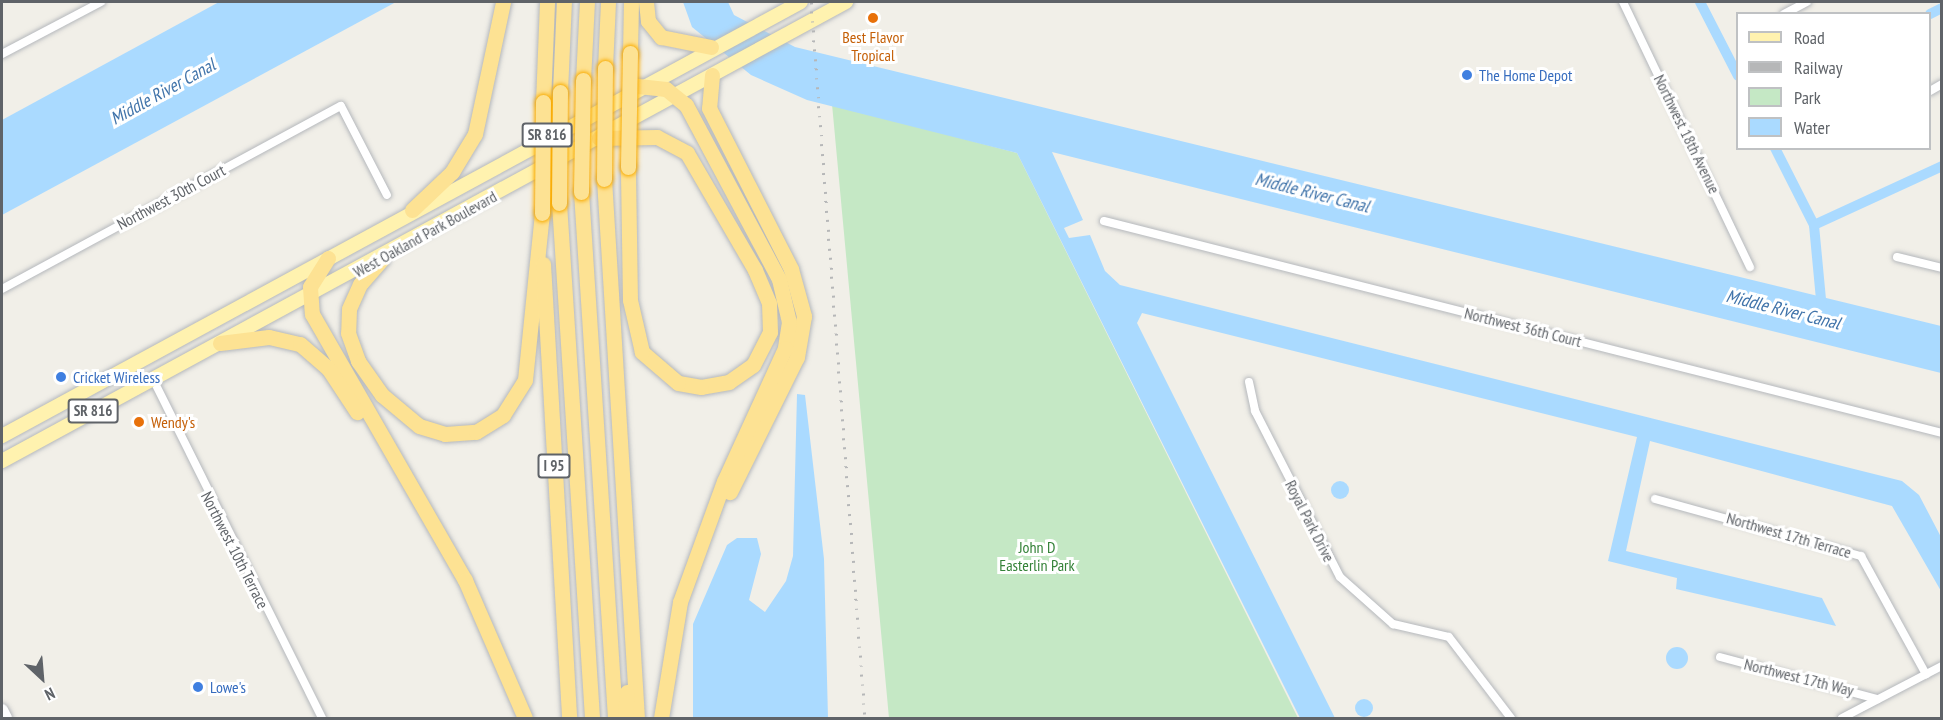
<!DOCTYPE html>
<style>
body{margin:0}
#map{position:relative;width:1943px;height:720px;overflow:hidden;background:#f1efe8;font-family:"PT Sans Narrow",sans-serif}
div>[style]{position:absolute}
.green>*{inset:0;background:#c5e8c5}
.water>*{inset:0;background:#aadaff}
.round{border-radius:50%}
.canal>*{height:10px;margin:-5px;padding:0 5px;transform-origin:5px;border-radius:5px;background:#aadaff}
.roads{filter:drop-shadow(0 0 2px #b5b8bc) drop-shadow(0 0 2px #b5b8bc)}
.minor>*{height:8px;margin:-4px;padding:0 4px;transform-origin:4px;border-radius:4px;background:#fff}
.secondary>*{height:12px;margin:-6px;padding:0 6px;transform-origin:6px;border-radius:6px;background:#fff}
.primary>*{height:14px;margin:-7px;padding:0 7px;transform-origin:7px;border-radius:7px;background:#fff2af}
.motorway>*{height:15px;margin:-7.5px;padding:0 7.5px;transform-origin:7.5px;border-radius:7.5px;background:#fde293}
.rail>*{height:3px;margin-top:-1.5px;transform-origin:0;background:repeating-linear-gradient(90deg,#b6b7b8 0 1.5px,transparent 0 9.5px)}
.bridges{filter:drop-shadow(0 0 2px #f9ab00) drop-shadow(0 0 2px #f9ab00)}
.motorway-bridge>*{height:15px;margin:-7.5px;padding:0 7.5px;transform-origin:7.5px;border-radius:7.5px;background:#fde293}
.dots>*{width:16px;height:16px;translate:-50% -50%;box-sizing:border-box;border:3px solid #fff;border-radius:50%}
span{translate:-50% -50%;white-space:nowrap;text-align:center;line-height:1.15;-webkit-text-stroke:6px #fff;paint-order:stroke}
.shield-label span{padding:2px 4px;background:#fff;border:2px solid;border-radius:4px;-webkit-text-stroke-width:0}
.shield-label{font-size:15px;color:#5f6368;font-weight:700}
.food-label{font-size:16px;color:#c56008}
.left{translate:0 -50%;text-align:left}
.shop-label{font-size:16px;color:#366cbe}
.street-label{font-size:16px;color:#5f6368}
.park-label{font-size:16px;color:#348238}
.water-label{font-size:18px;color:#4174aa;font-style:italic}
.frame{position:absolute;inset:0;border:3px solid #5f6368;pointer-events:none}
.legend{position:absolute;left:1736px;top:12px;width:195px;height:138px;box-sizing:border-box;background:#fff;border:2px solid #bfc1c3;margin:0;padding:8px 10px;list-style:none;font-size:18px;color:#5f6368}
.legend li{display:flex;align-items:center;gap:12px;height:30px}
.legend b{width:30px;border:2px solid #bfc1c3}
.north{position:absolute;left:12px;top:648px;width:60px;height:60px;-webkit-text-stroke:4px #fff;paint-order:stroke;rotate:154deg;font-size:16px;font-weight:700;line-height:24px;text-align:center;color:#5f6368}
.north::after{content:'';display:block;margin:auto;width:21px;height:27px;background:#5f6368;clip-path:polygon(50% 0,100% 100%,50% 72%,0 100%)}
</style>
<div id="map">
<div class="green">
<div style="clip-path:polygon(832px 104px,1017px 153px,1298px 718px,889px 718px)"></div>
</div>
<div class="water">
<div style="clip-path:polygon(219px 2px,396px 2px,2px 215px,2px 120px)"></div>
<div style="clip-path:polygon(683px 2px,728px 2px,734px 15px,795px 47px,1941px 326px,1941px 373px,1052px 152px,1083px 220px,1064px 228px,1069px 238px,1090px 235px,1105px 271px,1120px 285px,1902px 481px,1919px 495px,1941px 537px,1941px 591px,1892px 506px,1650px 441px,1626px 551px,1822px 598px,1836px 626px,1676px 589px,1677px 578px,1608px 561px,1637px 437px,1142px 313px,1137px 323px,1335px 718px,1300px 718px,1017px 153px,807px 100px,751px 75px,692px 27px)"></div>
<div style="clip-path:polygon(797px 394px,805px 395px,824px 559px,828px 718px,693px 718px,693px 624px,727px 545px,737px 538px,757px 538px,761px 554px,749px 600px,765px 612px,786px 581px,793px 556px)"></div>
<div class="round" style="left:1331px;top:481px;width:18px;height:18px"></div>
<div class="round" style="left:1666px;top:647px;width:22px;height:22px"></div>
<div class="round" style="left:1355px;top:699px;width:18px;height:18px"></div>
</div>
<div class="canal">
<div style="left:1700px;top:2px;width:83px;rotate:62.8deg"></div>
<div style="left:1930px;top:14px;width:13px;rotate:-27deg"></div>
<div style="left:1775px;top:148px;width:86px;rotate:63.1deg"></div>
<div style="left:1822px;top:310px;width:85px;rotate:-95.4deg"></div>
<div style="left:1814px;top:225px;width:141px;rotate:-24.7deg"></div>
</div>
<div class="roads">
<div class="minor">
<div style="left:1623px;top:2px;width:294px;rotate:64.4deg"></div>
<div style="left:1784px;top:14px;width:26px;rotate:-28deg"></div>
<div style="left:2px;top:54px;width:112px;rotate:-27.7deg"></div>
<div style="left:1930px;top:91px;width:14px;rotate:-30deg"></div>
<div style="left:1104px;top:221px;width:864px;rotate:14.2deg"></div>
<div style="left:1897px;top:257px;width:46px;rotate:13.7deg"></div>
<div style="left:2px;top:289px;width:385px;rotate:-28.4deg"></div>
<div style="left:341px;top:106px;width:100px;rotate:62.7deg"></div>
<div style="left:153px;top:379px;width:379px;rotate:63.5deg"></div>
<div style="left:1249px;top:382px;width:30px;rotate:78deg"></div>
<div style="left:1255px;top:411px;width:186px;rotate:62.9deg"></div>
<div style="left:1340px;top:577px;width:71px;rotate:41.6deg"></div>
<div style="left:1393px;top:624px;width:57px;rotate:13.1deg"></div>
<div style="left:1449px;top:637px;width:102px;rotate:52.6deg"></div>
<div style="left:1655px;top:499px;width:214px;rotate:15.5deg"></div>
<div style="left:1861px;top:556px;width:135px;rotate:61.2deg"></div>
<div style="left:1720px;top:657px;width:163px;rotate:15deg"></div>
<div style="left:1842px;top:718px;width:113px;rotate:-27.5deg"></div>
</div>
<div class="secondary">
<div style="left:2px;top:710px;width:9px;rotate:63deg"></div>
</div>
<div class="primary">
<div style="left:2px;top:436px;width:909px;rotate:-28.51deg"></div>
<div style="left:2px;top:461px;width:961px;rotate:-28.54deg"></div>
</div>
<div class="motorway">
<div style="left:646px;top:2px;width:19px;rotate:84deg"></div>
<div style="left:648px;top:21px;width:21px;rotate:51deg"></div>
<div style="left:661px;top:37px;width:51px;rotate:11.3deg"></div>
<div style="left:630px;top:53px;width:51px;rotate:-88.9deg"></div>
<div style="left:605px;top:68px;width:66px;rotate:-87.4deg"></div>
<div style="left:712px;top:75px;width:33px;rotate:95deg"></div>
<div style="left:709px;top:108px;width:181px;rotate:63deg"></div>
<div style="left:791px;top:269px;width:49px;rotate:74.5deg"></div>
<div style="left:804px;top:316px;width:42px;rotate:99.7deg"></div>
<div style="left:797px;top:357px;width:151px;rotate:116.4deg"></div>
<div style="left:583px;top:80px;width:78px;rotate:-87.1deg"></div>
<div style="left:638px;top:86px;width:28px;rotate:6deg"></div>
<div style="left:666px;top:89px;width:26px;rotate:39deg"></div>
<div style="left:686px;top:105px;width:197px;rotate:61.9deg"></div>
<div style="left:779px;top:279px;width:44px;rotate:76.9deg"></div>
<div style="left:789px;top:322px;width:26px;rotate:99deg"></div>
<div style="left:785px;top:348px;width:146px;rotate:114.6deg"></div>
<div style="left:724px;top:481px;width:129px;rotate:110deg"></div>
<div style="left:680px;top:602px;width:118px;rotate:99.3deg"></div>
<div style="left:560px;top:92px;width:90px;rotate:-87.5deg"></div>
<div style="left:543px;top:102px;width:100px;rotate:-87.7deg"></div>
<div style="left:599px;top:138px;width:58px;rotate:-1deg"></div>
<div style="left:657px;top:137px;width:34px;rotate:28deg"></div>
<div style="left:687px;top:153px;width:135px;rotate:59.8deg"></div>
<div style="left:755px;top:270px;width:36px;rotate:67deg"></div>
<div style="left:769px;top:303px;width:29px;rotate:88deg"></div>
<div style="left:770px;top:332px;width:37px;rotate:117deg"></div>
<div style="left:753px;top:365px;width:29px;rotate:145deg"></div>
<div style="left:729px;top:382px;width:28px;rotate:170deg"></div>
<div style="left:701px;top:387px;width:23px;rotate:-170deg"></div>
<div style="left:678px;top:383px;width:48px;rotate:-139.3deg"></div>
<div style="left:642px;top:352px;width:53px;rotate:-103deg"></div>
<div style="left:630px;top:300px;width:133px;rotate:-90.9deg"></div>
<div style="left:604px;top:179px;width:540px;rotate:86.5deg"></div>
<div style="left:581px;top:192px;width:527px;rotate:86.3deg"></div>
<div style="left:559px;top:203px;width:516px;rotate:86.33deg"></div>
<div style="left:412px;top:210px;width:55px;rotate:-43.5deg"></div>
<div style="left:452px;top:172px;width:44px;rotate:-58.8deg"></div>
<div style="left:475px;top:134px;width:135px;rotate:-78deg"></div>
<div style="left:328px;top:258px;width:34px;rotate:122deg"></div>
<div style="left:310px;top:287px;width:27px;rotate:86deg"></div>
<div style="left:312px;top:314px;width:307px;rotate:60.1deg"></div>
<div style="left:465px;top:580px;width:150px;rotate:66.5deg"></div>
<div style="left:382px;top:259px;width:33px;rotate:131deg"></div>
<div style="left:360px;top:284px;width:27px;rotate:114deg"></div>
<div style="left:349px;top:309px;width:24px;rotate:92deg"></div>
<div style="left:348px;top:333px;width:30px;rotate:70deg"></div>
<div style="left:358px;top:361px;width:42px;rotate:54.8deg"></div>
<div style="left:382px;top:395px;width:48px;rotate:40deg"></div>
<div style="left:419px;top:426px;width:27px;rotate:17deg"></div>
<div style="left:445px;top:434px;width:31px;rotate:-4deg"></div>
<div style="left:476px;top:432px;width:32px;rotate:-32deg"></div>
<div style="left:503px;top:415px;width:41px;rotate:-57.8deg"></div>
<div style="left:525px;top:380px;width:168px;rotate:-84.2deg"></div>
<div style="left:543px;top:264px;width:455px;rotate:86.7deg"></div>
<div style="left:220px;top:343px;width:49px;rotate:-7deg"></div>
<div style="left:269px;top:337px;width:32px;rotate:13deg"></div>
<div style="left:300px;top:344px;width:37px;rotate:41deg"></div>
<div style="left:328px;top:368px;width:53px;rotate:56.6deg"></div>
<div style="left:625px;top:718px;width:26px;rotate:-86deg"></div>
</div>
</div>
<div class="rail">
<div style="left:811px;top:2px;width:718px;rotate:85.69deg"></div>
</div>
<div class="bridges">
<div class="motorway-bridge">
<div style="left:628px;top:167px;width:114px;rotate:-89deg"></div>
<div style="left:604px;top:179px;width:111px;rotate:-89.5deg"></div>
<div style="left:581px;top:192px;width:112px;rotate:-89deg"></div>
<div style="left:559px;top:203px;width:111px;rotate:-89.5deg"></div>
<div style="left:542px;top:213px;width:111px;rotate:-89.5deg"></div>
</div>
</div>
<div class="dots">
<div style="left:873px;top:18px;background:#e8710a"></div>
<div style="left:1467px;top:75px;background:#3f7fe0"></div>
<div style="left:61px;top:377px;background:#3f7fe0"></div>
<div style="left:139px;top:422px;background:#e8710a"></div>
<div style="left:198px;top:687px;background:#3f7fe0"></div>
</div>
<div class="shield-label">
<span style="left:547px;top:135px">SR 816</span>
<span style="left:93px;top:411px">SR 816</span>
<span style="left:554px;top:466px">I 95</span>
</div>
<div class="food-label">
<span style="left:873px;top:46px">Best Flavor<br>Tropical</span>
<span class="left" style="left:151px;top:422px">Wendy's</span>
</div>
<div class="shop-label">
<span class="left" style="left:1479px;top:75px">The Home Depot</span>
<span class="left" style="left:73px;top:377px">Cricket Wireless</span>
<span class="left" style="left:210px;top:687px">Lowe's</span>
</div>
<div class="street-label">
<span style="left:1687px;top:134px;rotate:64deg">Northwest 18th Avenue</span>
<span style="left:171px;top:197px;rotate:-28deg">Northwest 30th Court</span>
<span style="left:425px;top:234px;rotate:-29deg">West Oakland Park Boulevard</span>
<span style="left:1523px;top:327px;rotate:14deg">Northwest 36th Court</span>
<span style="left:1310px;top:521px;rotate:63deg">Royal Park Drive</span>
<span style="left:1789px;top:535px;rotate:16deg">Northwest 17th Terrace</span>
<span style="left:235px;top:550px;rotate:63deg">Northwest 10th Terrace</span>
<span style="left:1799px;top:677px;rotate:14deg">Northwest 17th Way</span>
</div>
<div class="park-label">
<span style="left:1037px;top:556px">John D<br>Easterlin Park</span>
</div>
<div class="water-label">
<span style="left:163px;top:92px;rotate:-29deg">Middle River Canal</span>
<span style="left:1312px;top:193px;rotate:14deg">Middle River Canal</span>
<span style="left:1783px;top:310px;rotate:14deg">Middle River Canal</span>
</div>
<div class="frame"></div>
<ul class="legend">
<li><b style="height:8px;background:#fff2af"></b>Road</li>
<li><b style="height:8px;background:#b6b7b8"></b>Railway</li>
<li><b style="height:16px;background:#c5e8c5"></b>Park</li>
<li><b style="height:16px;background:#aadaff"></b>Water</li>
</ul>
<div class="north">N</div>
</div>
